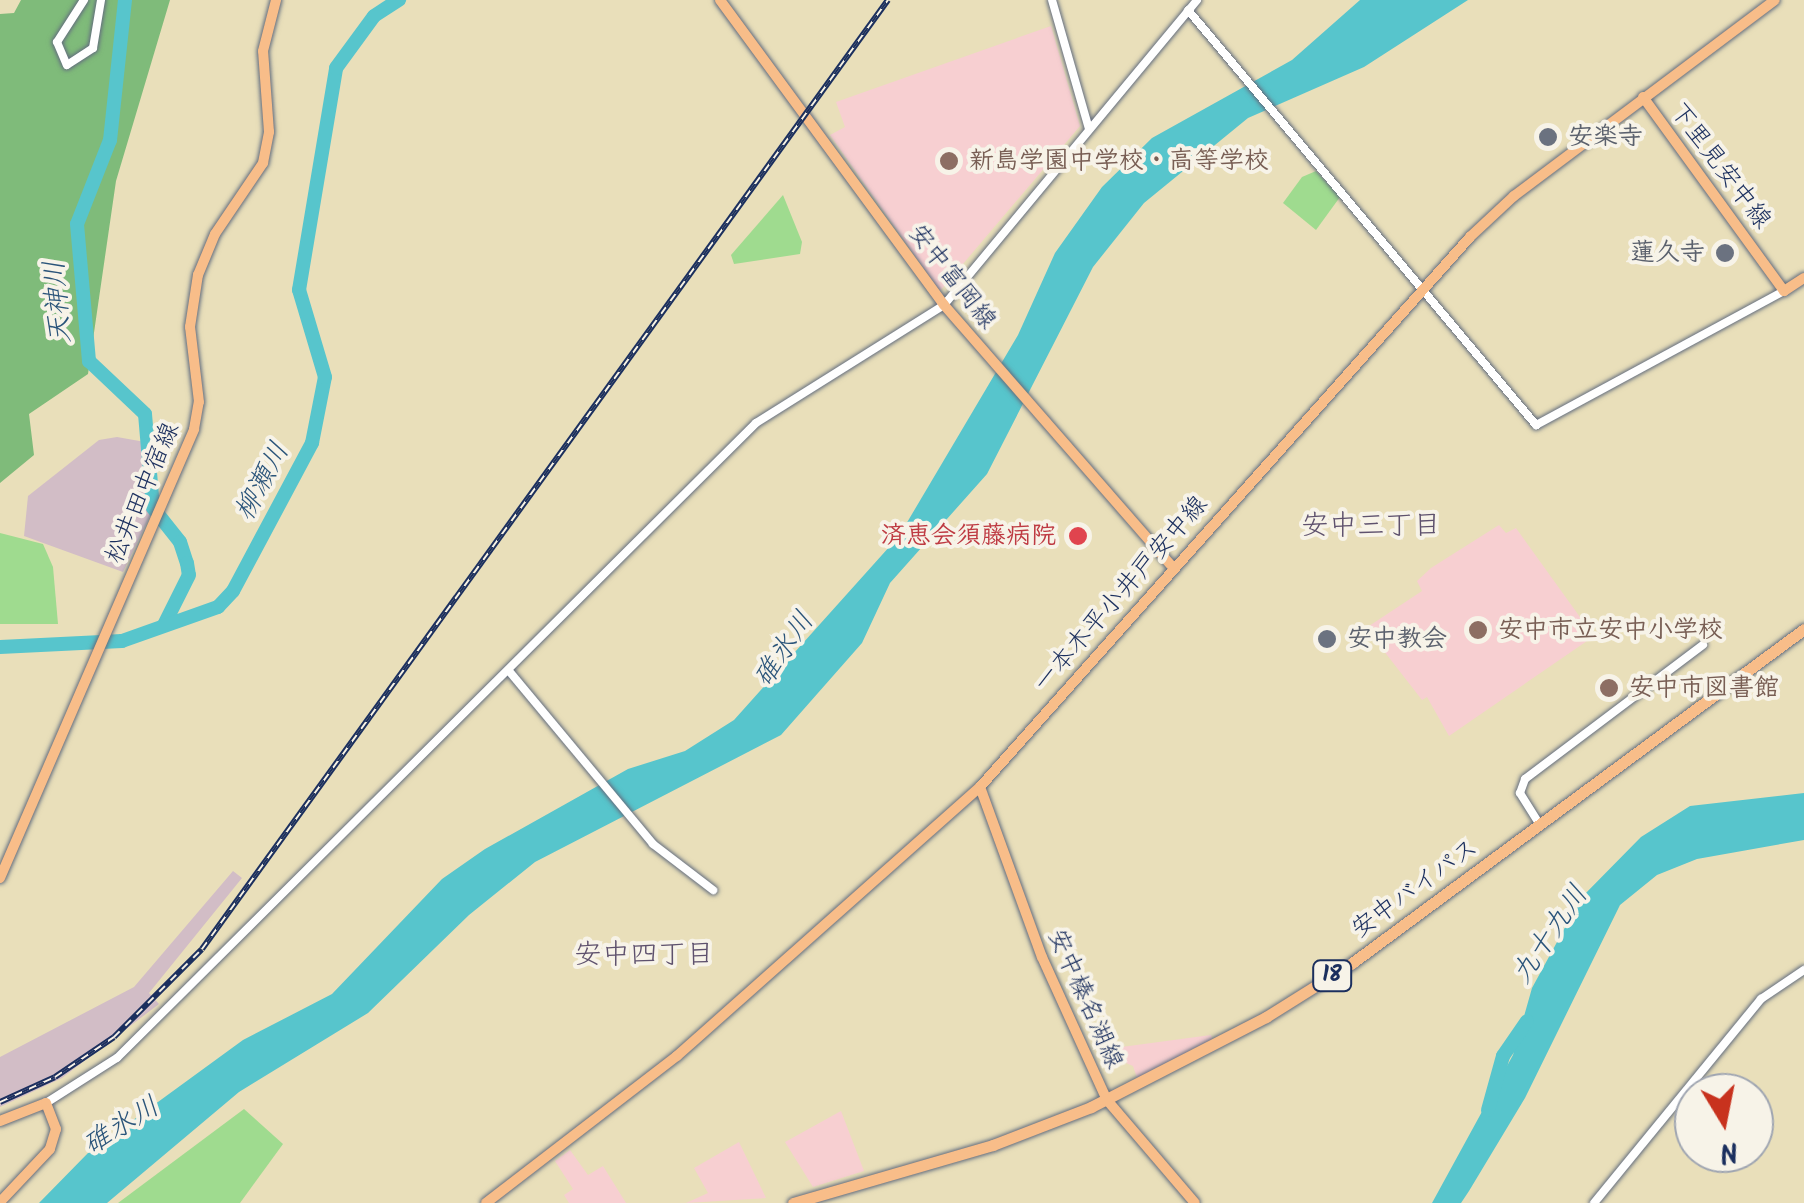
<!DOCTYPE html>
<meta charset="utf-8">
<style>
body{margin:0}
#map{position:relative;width:1804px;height:1203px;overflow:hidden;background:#e9dfba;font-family:Kalam,"Klee One",sans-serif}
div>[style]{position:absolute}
.built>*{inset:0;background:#f7cfd1}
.industrial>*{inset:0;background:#d2bdc6}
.green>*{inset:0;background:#9fdb8f}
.forest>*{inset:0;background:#7fbb7a}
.water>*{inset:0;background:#57c5cc}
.river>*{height:14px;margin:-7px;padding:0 7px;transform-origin:7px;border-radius:7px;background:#57c5cc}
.roads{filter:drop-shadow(0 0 2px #636d7e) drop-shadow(0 0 2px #636d7e)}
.minor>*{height:8px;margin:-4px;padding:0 4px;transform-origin:4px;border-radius:4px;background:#fff}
.major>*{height:10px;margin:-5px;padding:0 5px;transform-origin:5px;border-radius:5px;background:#f8bd89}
.highway>*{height:11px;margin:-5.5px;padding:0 5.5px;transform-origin:5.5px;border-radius:5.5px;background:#f8bd89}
.rail>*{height:6px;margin-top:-3px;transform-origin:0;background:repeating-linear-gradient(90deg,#f7f3e8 0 8px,#1b2f5e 0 16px);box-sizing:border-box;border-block:2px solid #1b2f5e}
.dots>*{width:28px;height:28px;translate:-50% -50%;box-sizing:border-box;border:5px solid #f7f3e8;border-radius:50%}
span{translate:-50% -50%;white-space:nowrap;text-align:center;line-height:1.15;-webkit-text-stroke:8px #f7f3e8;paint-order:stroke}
.shield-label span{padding:2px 8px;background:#f7f3e8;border:2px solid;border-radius:8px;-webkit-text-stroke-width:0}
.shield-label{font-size:22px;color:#1b2f5e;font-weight:700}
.worship-label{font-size:25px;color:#5b616d;font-weight:700}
.left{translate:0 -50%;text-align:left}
.right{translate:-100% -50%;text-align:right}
.education-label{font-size:25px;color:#785e54;font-weight:700}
.street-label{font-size:25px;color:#1b2f5e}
.health-label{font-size:25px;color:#be3a42;font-weight:700}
.water-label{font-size:28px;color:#2a547a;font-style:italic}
.neighbourhood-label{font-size:28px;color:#5e516d}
.north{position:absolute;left:1674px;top:1073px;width:100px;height:100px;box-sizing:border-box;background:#f7f3e8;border:2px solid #9fa5b1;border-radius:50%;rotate:170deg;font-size:28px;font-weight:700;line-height:40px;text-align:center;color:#1b2f5e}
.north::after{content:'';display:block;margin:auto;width:35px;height:45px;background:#c8321e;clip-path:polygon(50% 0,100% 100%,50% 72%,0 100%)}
</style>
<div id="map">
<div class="built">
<div style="clip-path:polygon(1051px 26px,1080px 126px,940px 291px,830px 135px,845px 127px,836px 102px)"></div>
<div style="clip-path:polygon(1499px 525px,1506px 533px,1516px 528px,1590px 631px,1587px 641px,1449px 736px,1427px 697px,1422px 700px,1366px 628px,1422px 591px,1417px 581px,1431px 568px)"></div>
<div style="clip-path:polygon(1211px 1035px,1213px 1041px,1137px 1078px,1133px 1066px,1112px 1057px,1114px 1048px)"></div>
<div style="clip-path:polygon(841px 1111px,864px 1171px,813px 1187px,785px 1142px)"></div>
<div style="clip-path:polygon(739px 1142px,766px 1198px,686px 1203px,708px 1193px,694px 1168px)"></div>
<div style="clip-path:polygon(570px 1150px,588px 1175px,603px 1166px,626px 1203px,569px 1203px,564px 1195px,573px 1189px,555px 1161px)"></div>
</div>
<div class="industrial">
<div style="clip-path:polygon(117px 437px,145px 442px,151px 514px,123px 572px,24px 536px,28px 496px,99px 440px)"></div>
<div style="clip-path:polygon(233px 871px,242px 878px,149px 993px,159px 1004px,62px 1078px,0 1107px,0 1057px,134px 987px)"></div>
</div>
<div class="green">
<div style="clip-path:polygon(1316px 171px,1340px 197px,1316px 230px,1283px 203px,1302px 177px)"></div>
<div style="clip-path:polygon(783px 195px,802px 242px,800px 254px,734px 264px,731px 255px)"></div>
<div style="clip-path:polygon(0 533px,43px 544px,53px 567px,58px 624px,0 624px)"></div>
<div style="clip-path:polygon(244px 1109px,283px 1144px,240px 1203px,118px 1203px)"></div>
</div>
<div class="forest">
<div style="clip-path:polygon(21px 0,170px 0,116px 181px,88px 374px,29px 414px,34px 455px,0 483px,0 14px,14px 13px)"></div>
</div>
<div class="water">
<div style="clip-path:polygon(1360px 0,1468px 0,1364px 67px,1248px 118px,1144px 203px,1093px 267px,987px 474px,890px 583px,862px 643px,781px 735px,535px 862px,469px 915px,368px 1013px,239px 1092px,107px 1203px,39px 1203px,88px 1153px,243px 1040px,332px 994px,442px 879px,485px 849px,628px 769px,685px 751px,734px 720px,899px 536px,1018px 335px,1055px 253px,1102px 187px,1152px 138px,1292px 60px)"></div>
<div style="clip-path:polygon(1804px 793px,1804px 840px,1697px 859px,1657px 875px,1620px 905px,1525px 1098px,1469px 1191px,1461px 1203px,1432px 1203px,1513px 1055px,1532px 988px,1581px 898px,1641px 837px,1690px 806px)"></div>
</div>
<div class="river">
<div style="left:125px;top:0;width:141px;rotate:96.1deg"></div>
<div style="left:110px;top:140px;width:90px;rotate:111.4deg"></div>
<div style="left:77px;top:224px;width:138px;rotate:85deg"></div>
<div style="left:89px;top:361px;width:77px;rotate:43.4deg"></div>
<div style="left:145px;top:414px;width:94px;rotate:85.1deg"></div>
<div style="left:153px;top:508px;width:43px;rotate:51.5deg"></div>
<div style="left:180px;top:542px;width:22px;rotate:72deg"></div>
<div style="left:187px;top:563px;width:12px;rotate:81deg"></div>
<div style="left:189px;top:575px;width:56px;rotate:116.6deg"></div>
<div style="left:0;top:647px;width:122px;rotate:-2.8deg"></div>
<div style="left:122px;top:641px;width:102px;rotate:-19.5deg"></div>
<div style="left:218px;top:607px;width:22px;rotate:-47deg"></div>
<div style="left:233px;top:591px;width:168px;rotate:-61.9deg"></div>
<div style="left:312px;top:443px;width:67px;rotate:-78.9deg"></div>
<div style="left:325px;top:377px;width:91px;rotate:-106.6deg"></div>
<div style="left:299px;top:290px;width:225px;rotate:-80.5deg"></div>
<div style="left:336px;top:68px;width:64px;rotate:-53.8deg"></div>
<div style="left:374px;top:16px;width:30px;rotate:-33deg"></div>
<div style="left:1488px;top:1110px;width:56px;rotate:-74.5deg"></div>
<div style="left:1503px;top:1056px;width:42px;rotate:-55.6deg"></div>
</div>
<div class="roads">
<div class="minor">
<div style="left:84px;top:0;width:50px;rotate:122.7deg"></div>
<div style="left:57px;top:42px;width:25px;rotate:67deg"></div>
<div style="left:67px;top:65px;width:31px;rotate:-33deg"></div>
<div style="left:93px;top:48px;width:49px;rotate:-80.5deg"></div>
<div style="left:1052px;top:0;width:134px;rotate:74deg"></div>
<div style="left:1188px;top:10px;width:542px;rotate:50.02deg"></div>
<div style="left:1536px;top:425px;width:282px;rotate:-28.4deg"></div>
<div style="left:509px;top:671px;width:225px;rotate:50.2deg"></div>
<div style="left:653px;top:844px;width:76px;rotate:37.5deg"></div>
<div style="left:1540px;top:825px;width:38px;rotate:-122deg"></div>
<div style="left:1520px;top:793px;width:15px;rotate:-70deg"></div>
<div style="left:1525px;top:779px;width:223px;rotate:-37deg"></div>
<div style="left:46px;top:1103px;width:84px;rotate:-32.4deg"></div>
<div style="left:117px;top:1058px;width:901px;rotate:-44.82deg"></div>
<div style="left:756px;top:423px;width:222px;rotate:-32.1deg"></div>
<div style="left:944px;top:305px;width:396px;rotate:-50.3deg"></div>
<div style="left:1594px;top:1203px;width:264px;rotate:-50.7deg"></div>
<div style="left:1761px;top:999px;width:52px;rotate:-34deg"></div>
</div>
<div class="major">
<div style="left:720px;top:0;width:378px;rotate:53.7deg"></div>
<div style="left:944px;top:305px;width:345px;rotate:48.9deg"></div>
<div style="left:1643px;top:97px;width:240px;rotate:54deg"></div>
<div style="left:1784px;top:291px;width:24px;rotate:-33deg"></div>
<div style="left:980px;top:787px;width:181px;rotate:70deg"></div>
<div style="left:1042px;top:957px;width:157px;rotate:65.6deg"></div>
<div style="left:1107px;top:1100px;width:135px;rotate:49.5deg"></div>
<div style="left:0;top:878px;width:489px;rotate:-66.6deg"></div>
<div style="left:194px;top:429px;width:27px;rotate:-80deg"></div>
<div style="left:199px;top:402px;width:76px;rotate:-96.8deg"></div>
<div style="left:190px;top:327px;width:53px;rotate:-81.3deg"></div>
<div style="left:198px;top:275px;width:44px;rotate:-67.5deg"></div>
<div style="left:215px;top:234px;width:86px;rotate:-55.9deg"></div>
<div style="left:263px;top:163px;width:32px;rotate:-79deg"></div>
<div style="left:269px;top:132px;width:81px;rotate:-94.2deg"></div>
<div style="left:263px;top:51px;width:53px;rotate:-75.7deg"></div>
<div style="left:0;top:1121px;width:49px;rotate:-21.4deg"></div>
<div style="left:46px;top:1103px;width:28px;rotate:69deg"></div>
<div style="left:56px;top:1129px;width:21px;rotate:107deg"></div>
<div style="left:50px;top:1149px;width:73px;rotate:133.3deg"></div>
<div style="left:486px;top:1203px;width:241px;rotate:-37.6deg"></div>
<div style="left:677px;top:1056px;width:405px;rotate:-41.6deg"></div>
<div style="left:980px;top:787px;width:737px;rotate:-48.3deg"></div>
<div style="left:1470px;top:237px;width:60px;rotate:-43deg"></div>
<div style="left:1514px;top:196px;width:326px;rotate:-36.9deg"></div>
</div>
<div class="highway">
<div style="left:793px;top:1203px;width:208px;rotate:-16.2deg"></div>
<div style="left:993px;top:1145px;width:105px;rotate:-21.2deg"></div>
<div style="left:1091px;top:1107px;width:197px;rotate:-27.2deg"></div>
<div style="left:1266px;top:1017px;width:102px;rotate:-32.1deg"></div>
<div style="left:1352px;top:963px;width:562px;rotate:-36.46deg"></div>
</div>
</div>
<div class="rail">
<div style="left:0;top:1102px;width:60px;rotate:-24.4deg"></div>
<div style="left:55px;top:1077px;width:71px;rotate:-34.1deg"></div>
<div style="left:114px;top:1037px;width:124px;rotate:-45deg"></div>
<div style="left:202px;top:949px;width:1171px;rotate:-54.14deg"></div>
</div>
<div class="dots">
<div style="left:1548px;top:137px;background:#6b7280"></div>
<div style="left:949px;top:161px;background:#8d6e63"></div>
<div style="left:1725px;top:253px;background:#6b7280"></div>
<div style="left:1078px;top:536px;background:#e0444e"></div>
<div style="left:1478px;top:630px;background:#8d6e63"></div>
<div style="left:1327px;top:639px;background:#6b7280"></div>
<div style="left:1609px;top:688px;background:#8d6e63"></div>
</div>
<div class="shield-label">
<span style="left:1332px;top:976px">18</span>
</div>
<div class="worship-label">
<span class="left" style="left:1568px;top:137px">安楽寺</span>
<span class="right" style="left:1705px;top:253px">蓮久寺</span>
<span class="left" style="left:1347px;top:639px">安中教会</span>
</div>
<div class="education-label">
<span class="left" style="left:969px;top:161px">新島学園中学校・高等学校</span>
<span class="left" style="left:1498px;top:630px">安中市立安中小学校</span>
<span class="left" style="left:1629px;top:688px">安中市図書館</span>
</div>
<div class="street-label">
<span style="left:1720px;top:166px;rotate:53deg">下里見安中線</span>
<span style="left:952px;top:277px;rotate:52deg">安中富岡線</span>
<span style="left:143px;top:493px;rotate:-67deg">松井田中宿線</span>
<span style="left:1121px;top:594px;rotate:-49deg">一本木平小井戸安中線</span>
<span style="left:1415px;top:889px;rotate:-36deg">安中バイパス</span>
<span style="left:1085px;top:999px;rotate:66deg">安中榛名湖線</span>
</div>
<div class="health-label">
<span class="right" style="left:1056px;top:536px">済恵会須藤病院</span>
</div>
<div class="water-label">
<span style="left:59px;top:302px;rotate:-95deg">天神川</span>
<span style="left:263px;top:482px;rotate:-62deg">柳瀬川</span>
<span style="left:785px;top:650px;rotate:-56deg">碓氷川</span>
<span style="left:1551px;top:935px;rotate:-56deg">九十九川</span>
<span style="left:122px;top:1127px;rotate:-32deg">碓氷川</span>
</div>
<div class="neighbourhood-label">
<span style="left:1371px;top:527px">安中三丁目</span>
<span style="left:644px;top:956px">安中四丁目</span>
</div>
<div class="north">N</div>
</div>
